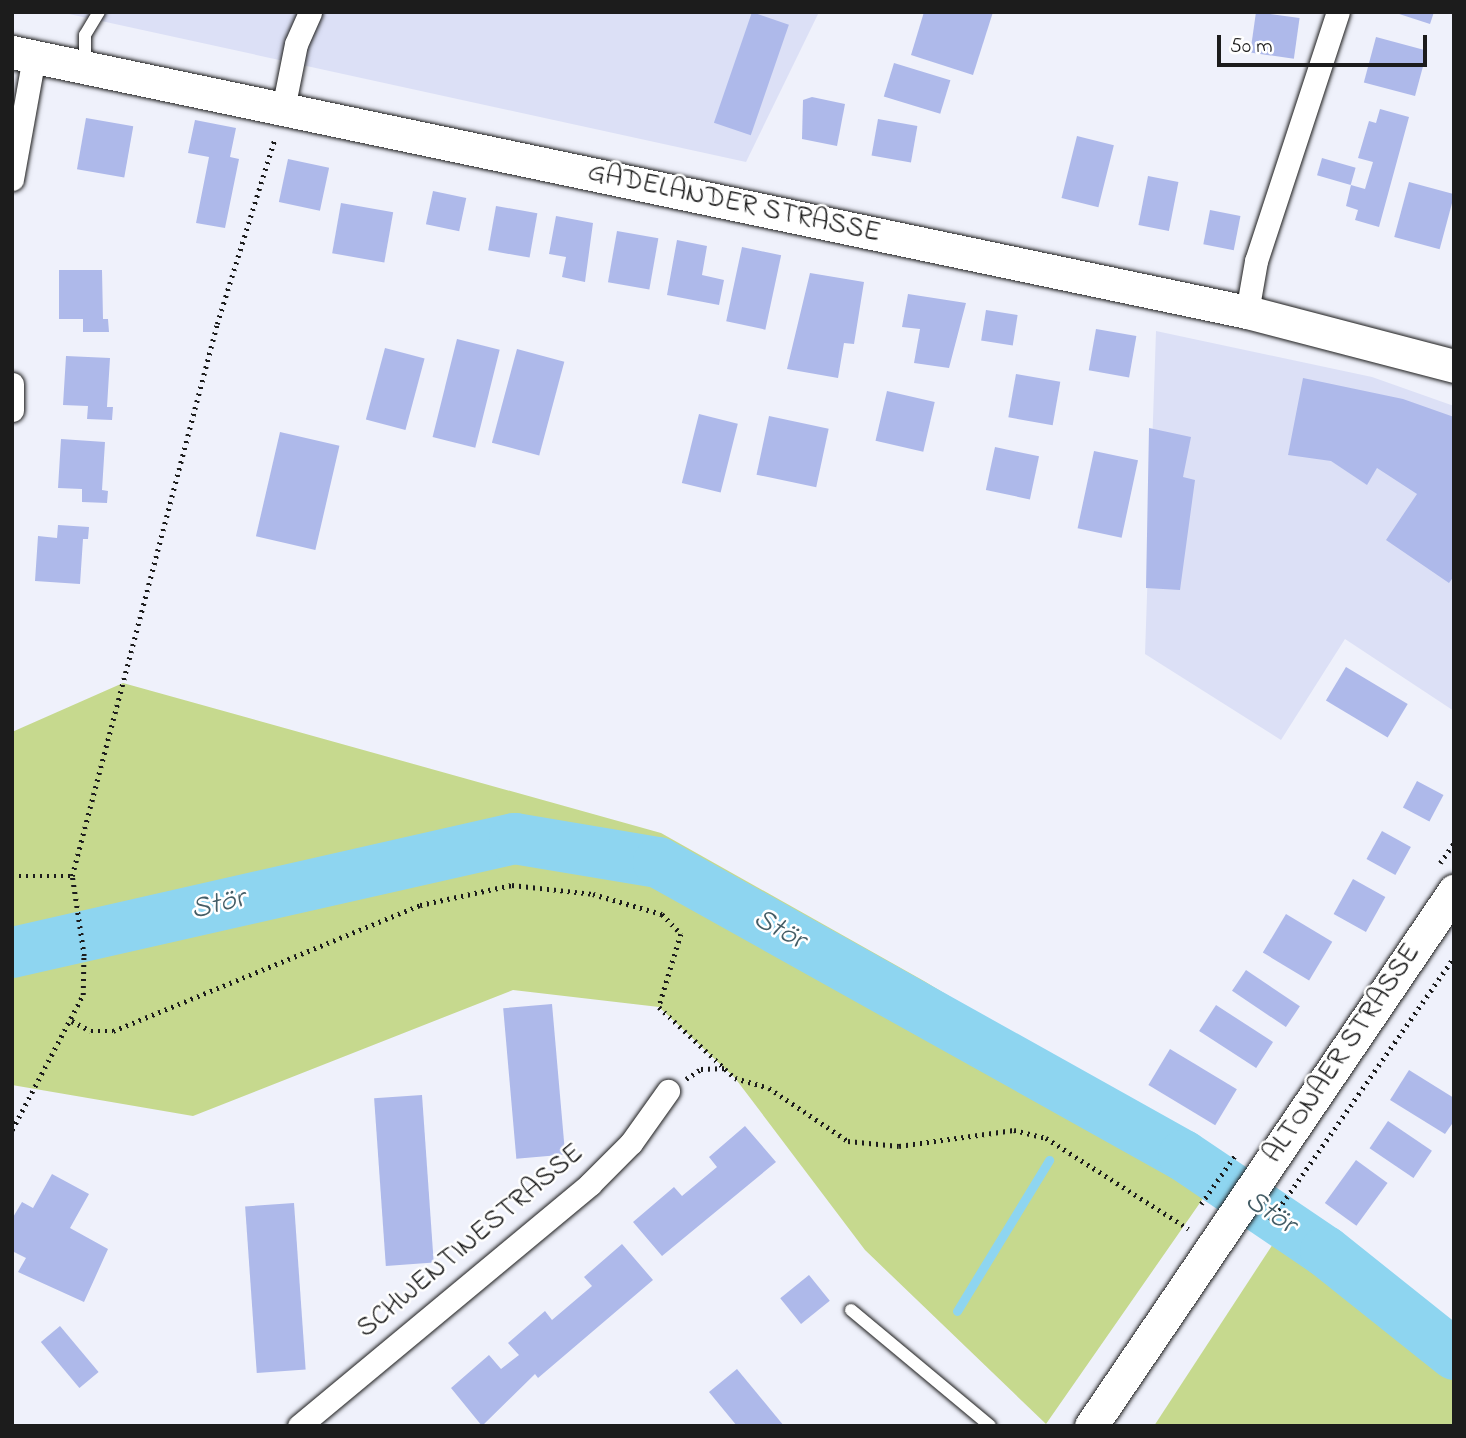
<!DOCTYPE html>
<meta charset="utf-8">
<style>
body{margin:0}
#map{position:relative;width:1466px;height:1438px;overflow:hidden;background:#eff1fb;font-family:"Indie Flower",sans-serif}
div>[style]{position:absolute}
.built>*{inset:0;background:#dce0f6}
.green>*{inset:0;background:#c6d98e}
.stream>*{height:9px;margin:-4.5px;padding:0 4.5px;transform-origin:4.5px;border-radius:4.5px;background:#8ed5f0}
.river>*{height:51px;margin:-25.5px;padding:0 25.5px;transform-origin:25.5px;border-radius:25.5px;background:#8ed5f0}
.building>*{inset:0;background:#aeb9ea;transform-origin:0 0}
.path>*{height:4.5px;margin-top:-2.25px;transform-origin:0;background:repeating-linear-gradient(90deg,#1c1c1c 0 2px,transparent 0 7px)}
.roads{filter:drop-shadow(0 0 2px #1c1c1c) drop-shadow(0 0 2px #1c1c1c)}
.lane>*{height:12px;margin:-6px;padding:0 6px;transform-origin:6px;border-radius:6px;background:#fff}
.street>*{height:23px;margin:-11.5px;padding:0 11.5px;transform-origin:11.5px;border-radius:11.5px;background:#fff}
.secondary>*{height:33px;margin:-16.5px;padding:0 16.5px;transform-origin:16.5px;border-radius:16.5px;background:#fff}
span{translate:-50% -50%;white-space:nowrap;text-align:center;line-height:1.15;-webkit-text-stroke:5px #fff;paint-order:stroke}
.street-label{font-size:28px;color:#1c1c1c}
.water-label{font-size:30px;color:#445d66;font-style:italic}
.frame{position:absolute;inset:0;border:14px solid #1c1c1c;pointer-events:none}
.scale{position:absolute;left:1217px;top:35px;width:210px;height:32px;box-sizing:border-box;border:4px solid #1c1c1c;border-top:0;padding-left:9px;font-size:21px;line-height:24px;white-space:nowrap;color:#1c1c1c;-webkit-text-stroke:5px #fff;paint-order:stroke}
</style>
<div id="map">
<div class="built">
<div style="clip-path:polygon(60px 12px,819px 12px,746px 162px)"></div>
<div style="clip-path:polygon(1156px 331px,1372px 377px,1454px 406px,1454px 711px,1345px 639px,1281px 740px,1145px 654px)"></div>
</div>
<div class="green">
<div style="clip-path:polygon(123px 683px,661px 833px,924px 981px,1227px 1164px,1046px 1424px,865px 1250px,735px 1078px,659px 1007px,513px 990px,193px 1116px,12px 1085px,12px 732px)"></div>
<div style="clip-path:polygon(1286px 1224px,1454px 1354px,1454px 1426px,1154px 1426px)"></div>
</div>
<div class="stream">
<div style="left:957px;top:1311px;width:177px;rotate:-58.6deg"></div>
</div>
<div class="river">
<div style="left:12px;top:952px;width:515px;rotate:-12.79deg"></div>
<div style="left:514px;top:838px;width:146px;rotate:9.5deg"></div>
<div style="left:658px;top:862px;width:601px;rotate:29.17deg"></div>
<div style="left:1183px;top:1155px;width:171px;rotate:34.1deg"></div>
<div style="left:1325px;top:1251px;width:165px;rotate:38.6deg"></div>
</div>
<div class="building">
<div style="left:752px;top:12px;width:39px;height:117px;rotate:19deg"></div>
<div style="clip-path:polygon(924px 12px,993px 12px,973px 75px,911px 55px)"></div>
<div style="left:1256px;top:12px;width:44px;height:41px;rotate:8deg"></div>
<div style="clip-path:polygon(1393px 12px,1434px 12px,1430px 24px)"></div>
<div style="left:1376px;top:37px;width:53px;height:47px;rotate:15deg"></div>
<div style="left:894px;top:63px;width:59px;height:35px;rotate:17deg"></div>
<div style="clip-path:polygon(812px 97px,845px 104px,837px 146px,802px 139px,803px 100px)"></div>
<div style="clip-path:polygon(1380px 109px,1409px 117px,1379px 227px,1355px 220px,1358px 210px,1346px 206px,1351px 185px,1365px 189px,1373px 162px,1358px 158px,1369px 121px,1376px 123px)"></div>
<div style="left:86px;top:118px;width:48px;height:52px;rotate:10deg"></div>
<div style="left:878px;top:119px;width:40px;height:37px;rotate:10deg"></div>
<div style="clip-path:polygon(195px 120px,236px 128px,230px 157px,239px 159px,225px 228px,196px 223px,209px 157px,188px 153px)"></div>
<div style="left:1077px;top:136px;width:38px;height:64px;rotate:14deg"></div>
<div style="left:1322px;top:158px;width:35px;height:18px;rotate:16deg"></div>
<div style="left:288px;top:159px;width:42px;height:44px;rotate:12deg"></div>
<div style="left:1148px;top:176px;width:31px;height:50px;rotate:11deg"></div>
<div style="left:1409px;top:182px;width:47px;height:57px;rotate:15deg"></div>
<div style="left:433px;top:191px;width:34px;height:34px;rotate:12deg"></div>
<div style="left:341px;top:203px;width:53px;height:51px;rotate:10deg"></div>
<div style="left:496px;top:206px;width:42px;height:45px;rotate:10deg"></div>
<div style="left:1210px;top:210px;width:31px;height:35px;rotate:11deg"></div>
<div style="clip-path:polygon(556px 216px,593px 223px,585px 282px,562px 277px,566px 257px,549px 254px)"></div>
<div style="left:617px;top:231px;width:42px;height:52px;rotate:10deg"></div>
<div style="clip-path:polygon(677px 240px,707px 246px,702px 275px,724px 280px,719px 305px,667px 295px)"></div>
<div style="left:742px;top:247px;width:40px;height:76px;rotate:12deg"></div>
<div style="clip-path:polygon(59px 270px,102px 270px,103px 319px,108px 319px,109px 332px,83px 332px,83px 319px,59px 319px)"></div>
<div style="clip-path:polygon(810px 273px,864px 282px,854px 344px,844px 343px,838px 378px,787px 369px)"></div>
<div style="clip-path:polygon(908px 294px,966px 303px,949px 368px,914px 363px,920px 329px,902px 327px)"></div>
<div style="left:986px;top:310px;width:32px;height:31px;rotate:9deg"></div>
<div style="left:1096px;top:329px;width:41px;height:42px;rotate:10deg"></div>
<div style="left:457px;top:339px;width:44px;height:101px;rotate:14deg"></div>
<div style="left:385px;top:348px;width:41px;height:74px;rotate:15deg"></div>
<div style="left:517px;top:349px;width:49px;height:97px;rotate:15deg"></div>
<div style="clip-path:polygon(66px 356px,110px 358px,107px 407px,113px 407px,112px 420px,87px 419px,88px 406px,63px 405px)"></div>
<div style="left:1016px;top:374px;width:45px;height:44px;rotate:10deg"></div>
<div style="clip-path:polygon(1303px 378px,1403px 399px,1454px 417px,1454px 576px,1449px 583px,1386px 540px,1417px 494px,1377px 468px,1367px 485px,1331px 461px,1288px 455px)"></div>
<div style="left:887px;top:391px;width:49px;height:51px;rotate:13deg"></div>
<div style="left:699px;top:414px;width:40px;height:71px;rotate:14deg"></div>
<div style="left:769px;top:416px;width:61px;height:60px;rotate:12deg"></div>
<div style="clip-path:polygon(1149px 428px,1191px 437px,1183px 477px,1195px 480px,1180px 590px,1146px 588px)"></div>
<div style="left:280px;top:432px;width:61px;height:107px;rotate:13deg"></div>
<div style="clip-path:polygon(61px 439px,105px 442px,102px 490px,108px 491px,107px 503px,82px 502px,82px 489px,58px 488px)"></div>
<div style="left:995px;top:447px;width:45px;height:44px;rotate:12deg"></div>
<div style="left:1094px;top:451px;width:45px;height:79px;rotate:12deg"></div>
<div style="clip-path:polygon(58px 525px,89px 527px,88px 539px,83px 539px,80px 584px,35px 581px,38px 536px,57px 538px)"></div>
<div style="left:1346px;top:667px;width:72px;height:39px;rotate:31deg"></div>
<div style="left:1417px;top:781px;width:30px;height:30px;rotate:28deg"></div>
<div style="left:1382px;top:831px;width:33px;height:32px;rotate:29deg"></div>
<div style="left:1353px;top:879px;width:37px;height:40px;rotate:29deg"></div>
<div style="left:1286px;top:914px;width:54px;height:45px;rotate:31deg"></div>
<div style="left:1246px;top:970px;width:65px;height:25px;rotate:34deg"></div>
<div style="left:552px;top:1004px;width:151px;height:49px;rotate:85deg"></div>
<div style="left:1216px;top:1005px;width:68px;height:31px;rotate:33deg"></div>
<div style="left:1170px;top:1049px;width:78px;height:42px;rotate:31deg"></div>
<div style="clip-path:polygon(1409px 1070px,1454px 1098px,1454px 1121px,1445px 1134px,1390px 1100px)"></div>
<div style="left:422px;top:1095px;width:168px;height:48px;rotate:86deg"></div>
<div style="left:1388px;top:1121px;width:53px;height:33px;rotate:34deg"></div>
<div style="clip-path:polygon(745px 1126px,776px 1162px,662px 1256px,633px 1222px,674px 1187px,682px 1196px,717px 1167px,709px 1157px)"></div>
<div style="left:1356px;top:1160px;width:39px;height:53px;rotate:36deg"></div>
<div style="clip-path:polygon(52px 1174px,89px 1194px,70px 1228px,108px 1249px,84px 1302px,18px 1272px,26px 1258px,12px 1251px,12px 1219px,22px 1202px,33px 1208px)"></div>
<div style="left:294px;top:1203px;width:167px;height:49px;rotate:86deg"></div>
<div style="clip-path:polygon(622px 1244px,653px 1280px,538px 1378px,535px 1374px,482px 1426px,451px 1388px,489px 1355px,501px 1369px,519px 1355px,508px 1343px,545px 1311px,552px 1320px,592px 1286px,584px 1277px)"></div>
<div style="left:809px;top:1275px;width:33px;height:37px;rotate:51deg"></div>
<div style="left:60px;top:1326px;width:60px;height:25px;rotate:50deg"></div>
<div style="clip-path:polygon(737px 1369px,784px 1426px,737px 1426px,709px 1392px)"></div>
</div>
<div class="path">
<div style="left:1440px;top:863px;width:24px;rotate:-55deg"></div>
<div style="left:12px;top:876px;width:60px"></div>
<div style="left:72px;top:1021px;width:21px;rotate:28deg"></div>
<div style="left:91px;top:1031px;width:22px"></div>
<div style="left:113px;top:1031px;width:332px;rotate:-22.3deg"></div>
<div style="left:420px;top:905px;width:94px;rotate:-12.3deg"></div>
<div style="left:512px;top:885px;width:81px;rotate:6.3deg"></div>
<div style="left:593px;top:894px;width:72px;rotate:16.2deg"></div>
<div style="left:662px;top:914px;width:28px;rotate:46deg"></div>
<div style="left:681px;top:934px;width:76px;rotate:106.8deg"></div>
<div style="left:659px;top:1007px;width:104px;rotate:43.1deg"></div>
<div style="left:735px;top:1078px;width:35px;rotate:16deg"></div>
<div style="left:769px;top:1088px;width:95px;rotate:33.9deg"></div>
<div style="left:848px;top:1141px;width:51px;rotate:5.6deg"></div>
<div style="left:899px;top:1146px;width:116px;rotate:-7.9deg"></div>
<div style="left:1014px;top:1130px;width:33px;rotate:14deg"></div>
<div style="left:1046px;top:1138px;width:169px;rotate:32.5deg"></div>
<div style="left:686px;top:1079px;width:18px;rotate:-34deg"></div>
<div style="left:701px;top:1069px;width:26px;rotate:-2deg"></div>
<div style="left:12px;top:1130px;width:153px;rotate:-62.3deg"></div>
<div style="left:83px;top:995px;width:39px;rotate:-89deg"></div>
<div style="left:84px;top:956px;width:81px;rotate:-98.5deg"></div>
<div style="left:72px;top:876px;width:571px;rotate:-75.28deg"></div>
<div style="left:217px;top:324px;width:195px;rotate:-72.7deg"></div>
<div style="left:1201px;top:1204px;width:61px;rotate:-55deg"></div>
<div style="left:1270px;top:1221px;width:322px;rotate:-55.1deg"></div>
</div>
<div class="roads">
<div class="lane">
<div style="left:85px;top:64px;width:29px;rotate:-90deg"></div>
<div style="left:85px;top:35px;width:27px;rotate:-59deg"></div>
<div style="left:851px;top:1310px;width:181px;rotate:39.8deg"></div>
</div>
<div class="street">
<div style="left:283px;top:109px;width:66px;rotate:-78.7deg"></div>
<div style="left:296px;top:44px;width:35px;rotate:-66deg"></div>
<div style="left:12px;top:179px;width:124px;rotate:-79.8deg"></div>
<div style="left:1247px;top:312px;width:52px;rotate:-80deg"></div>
<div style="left:1256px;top:261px;width:262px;rotate:-71.8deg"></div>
<div style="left:12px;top:384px;width:26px;rotate:90deg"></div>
<div style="left:299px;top:1426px;width:378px;rotate:-39.7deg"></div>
<div style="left:590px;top:1184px;width:58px;rotate:-45deg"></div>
<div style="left:631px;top:1143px;width:64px;rotate:-54.6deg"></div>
</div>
<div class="secondary">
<div style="left:12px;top:52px;width:1262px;rotate:11.89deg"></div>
<div style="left:1247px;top:312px;width:214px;rotate:14.6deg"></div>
<div style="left:1091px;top:1426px;width:647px;rotate:-55.84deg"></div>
</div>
</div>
<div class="street-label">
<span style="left:734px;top:204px;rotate:12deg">GADELANDER STRASSE</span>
<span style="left:1343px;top:1054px;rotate:-56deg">ALTONAER STRASSE</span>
<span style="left:471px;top:1242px;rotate:-40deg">SCHWENTINESTRASSE</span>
</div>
<div class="water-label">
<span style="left:218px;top:905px;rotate:-13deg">Stör</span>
<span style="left:779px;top:930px;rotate:29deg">Stör</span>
<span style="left:1270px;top:1213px;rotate:34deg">Stör</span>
</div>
<div class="frame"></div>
<div class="scale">50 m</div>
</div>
